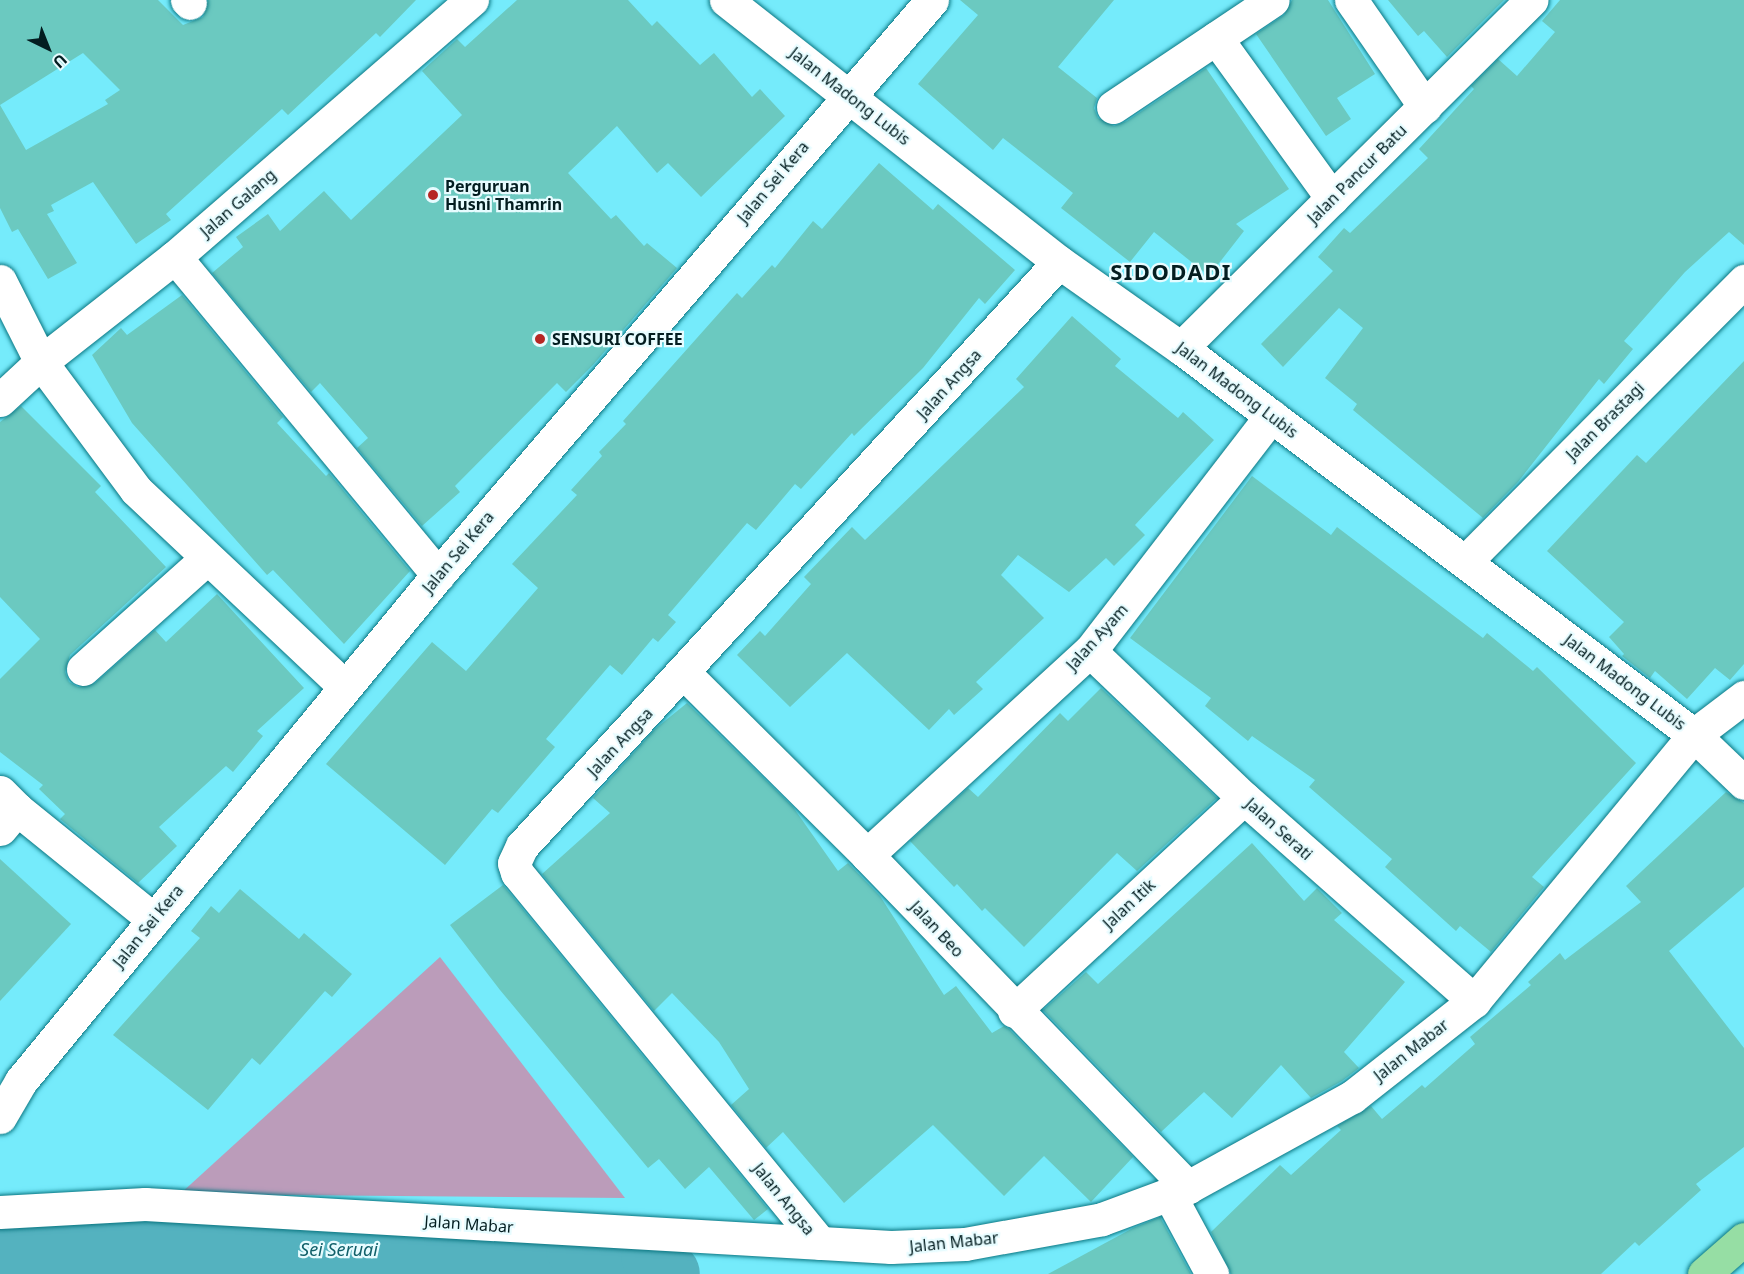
<!DOCTYPE html>
<style>
body{margin:0}
#map{position:relative;width:1744px;height:1274px;overflow:hidden;background:#75ebfb;font-family:"Noto Sans",sans-serif}
div>[style]{position:absolute}
.green>*{inset:0;background:#bb9cba}
.river>*{height:62px;margin:-31px;padding:0 31px;transform-origin:31px;border-radius:31px;background:#54b2bf}
.building>*{inset:0;background:#6bc9c0}
.roads{filter:drop-shadow(0 0 2px #0a7682) drop-shadow(0 0 2px #0a7682)}
.minor>*{height:33px;margin:-16.5px;padding:0 16.5px;transform-origin:16.5px;border-radius:16.5px;background:#fff}
.major>*{height:33px;margin:-16.5px;padding:0 16.5px;transform-origin:16.5px;border-radius:16.5px;background:#96dea4}
.dots>*{width:16px;height:16px;translate:-50% -50%;box-sizing:border-box;border:3px solid #e7fcff;border-radius:50%}
span{translate:-50% -50%;white-space:nowrap;text-align:center;line-height:1.15;-webkit-text-stroke:4.5px #e7fcff;paint-order:stroke}
.street-label{font-size:16px;color:#031d20}
.poi-label{font-size:16px;color:#031d20;font-weight:700}
.left{translate:0 -50%;text-align:left}
.water-label{font-size:18px;color:#11606a;font-style:italic}
.district-label{font-size:22px;color:#031d20;font-weight:700;letter-spacing:1.5px}
.north{position:absolute;left:18px;top:18px;width:60px;height:60px;-webkit-text-stroke:4px #e7fcff;paint-order:stroke;rotate:137deg;font-size:16px;font-weight:700;line-height:24px;text-align:center;color:#031d20}
.north::after{content:'';display:block;margin:auto;width:21px;height:27px;background:#031d20;clip-path:polygon(50% 0,100% 100%,50% 72%,0 100%)}
</style>
<div id="map">
<div class="green">
<div style="clip-path:polygon(440px 957px,625px 1198px,180px 1194px)"></div>
</div>
<div class="river">
<div style="left:0;top:1251px;width:577px;rotate:-0.2deg"></div>
<div style="left:577px;top:1249px;width:75px;rotate:4.6deg"></div>
<div style="left:652px;top:1255px;width:25px;rotate:48deg"></div>
</div>
<div class="building">
<div style="clip-path:polygon(0 0,158px 0,183px 25px,203px 17px,208px 0,416px 0,380px 37px,376px 33px,288px 115px,282px 109px,166px 214px,171px 220px,136px 244px,93px 182px,51px 205px,54px 211px,47px 214px,77px 263px,48px 279px,18px 229px,12px 232px,0 208px,0 105px,26px 150px,108px 104px,105px 100px,120px 90px,83px 53px,0 105px)"></div>
<div style="clip-path:polygon(517px 0,628px 0,652px 26px,657px 21px,700px 65px,714px 53px,752px 97px,760px 89px,785px 116px,701px 197px,668px 163px,657px 173px,617px 126px,568px 173px,611px 219px,616px 215px,644px 246px,647px 243px,677px 268px,593px 365px,566px 392px,557px 383px,455px 486px,460px 492px,422px 526px,357px 448px,368px 438px,320px 383px,311px 392px,212px 273px,243px 247px,236px 237px,268px 214px,280px 231px,324px 191px,351px 220px,462px 115px,422px 71px,457px 39px,465px 47px)"></div>
<div style="clip-path:polygon(960px 0,1114px 0,1058px 67px,1097px 98px,1094px 108px,1098px 118px,1114px 126px,1127px 121px,1206px 68px,1289px 189px,1236px 224px,1244px 231px,1209px 276px,1154px 232px,1130px 262px,1061px 208px,1073px 193px,1003px 138px,993px 150px,918px 84px,978px 15px)"></div>
<div style="clip-path:polygon(1292px 0,1328px 0,1375px 74px,1337px 98px,1351px 119px,1326px 136px,1256px 34px,1284px 15px)"></div>
<div style="clip-path:polygon(1388px 0,1504px 0,1447px 57px,1424px 31px,1418px 36px)"></div>
<div style="clip-path:polygon(1560px 0,1744px 0,1744px 245px,1729px 232px,1685px 272px,1624px 341px,1633px 349px,1604px 384px,1599px 379px,1518px 482px,1483px 518px,1353px 410px,1357px 404px,1325px 378px,1363px 328px,1339px 308px,1283px 367px,1261px 344px,1333px 271px,1318px 257px,1344px 228px,1350px 233px,1428px 158px,1419px 149px,1474px 89px,1471px 86px,1498px 59px,1517px 76px,1555px 32px,1542px 21px)"></div>
<div style="clip-path:polygon(879px 163px,933px 210px,938px 204px,1015px 270px,985px 304px,979px 298px,923px 368px,854px 436px,852px 433px,801px 489px,795px 484px,756px 530px,747px 523px,668px 615px,676px 622px,658px 642px,653px 638px,622px 675px,610px 665px,546px 739px,555px 747px,498px 813px,492px 809px,445px 865px,326px 764px,432px 642px,466px 671px,538px 588px,512px 564px,577px 495px,571px 490px,602px 456px,599px 452px,626px 424px,623px 421px,737px 293px,742px 298px,772px 265px,775px 268px,813px 221px,822px 229px)"></div>
<div style="clip-path:polygon(182px 295px,283px 417px,277px 423px,326px 476px,329px 473px,410px 571px,344px 644px,273px 570px,267px 575px,132px 423px,92px 355px,121px 328px,127px 335px)"></div>
<div style="clip-path:polygon(1072px 316px,1121px 359px,1115px 366px,1178px 418px,1183px 412px,1214px 440px,1135px 525px,1145px 535px,1114px 566px,1106px 558px,1069px 592px,1018px 555px,1001px 575px,1044px 618px,976px 682px,983px 689px,954px 715px,949px 709px,929px 730px,847px 653px,790px 707px,737px 655px,760px 631px,765px 636px,811px 584px,804px 577px,852px 527px,865px 540px,1024px 387px,1016px 379px)"></div>
<div style="clip-path:polygon(1744px 361px,1744px 664px,1730px 680px,1715px 668px,1687px 699px,1655px 671px,1650px 678px,1622px 656px,1624px 654px,1609px 637px,1624px 622px,1547px 551px,1637px 455px,1646px 463px)"></div>
<div style="clip-path:polygon(21px 406px,101px 486px,95px 492px,166px 567px,70px 655px,65px 672px,69px 682px,78px 687px,95px 683px,155px 630px,166px 642px,217px 594px,304px 688px,257px 731px,263px 736px,233px 772px,226px 766px,159px 827px,177px 846px,138px 883px,60px 819px,65px 814px,39px 789px,43px 785px,0 752px,0 679px,40px 639px,0 597px,0 422px)"></div>
<div style="clip-path:polygon(1252px 476px,1331px 535px,1337px 527px,1483px 638px,1487px 633px,1533px 671px,1537px 667px,1636px 763px,1532px 877px,1544px 887px,1491px 952px,1460px 926px,1456px 931px,1385px 867px,1392px 859px,1309px 787px,1315px 780px,1252px 736px,1248px 741px,1205px 706px,1211px 698px,1130px 638px)"></div>
<div style="clip-path:polygon(1101px 688px,1217px 798px,1137px 871px,1117px 853px,1024px 947px,985px 908px,982px 911px,957px 884px,954px 887px,910px 841px,968px 788px,978px 797px,1060px 713px,1068px 721px)"></div>
<div style="clip-path:polygon(687px 703px,793px 807px,838px 871px,848px 863px,880px 896px,944px 995px,956px 986px,992px 1033px,1004px 1026px,1009px 1029px,1133px 1157px,1091px 1202px,1044px 1156px,1004px 1196px,933px 1125px,844px 1203px,783px 1132px,766px 1148px,731px 1105px,749px 1089px,719px 1042px,672px 993px,654px 1011px,542px 874px,610px 813px,593px 798px,655px 729px)"></div>
<div style="clip-path:polygon(1726px 792px,1744px 803px,1744px 887px,1669px 951px,1744px 1048px,1744px 1147px,1696px 1184px,1701px 1190px,1639px 1246px,1635px 1242px,1601px 1274px,1231px 1274px,1211px 1232px,1280px 1165px,1291px 1175px,1341px 1130px,1337px 1126px,1371px 1106px,1382px 1119px,1422px 1085px,1425px 1088px,1475px 1044px,1470px 1037px,1531px 985px,1528px 982px,1560px 953px,1565px 960px,1641px 902px,1626px 886px)"></div>
<div style="clip-path:polygon(1252px 843px,1304px 901px,1317px 888px,1342px 913px,1334px 920px,1405px 982px,1344px 1052px,1359px 1068px,1342px 1081px,1311px 1098px,1281px 1065px,1232px 1118px,1204px 1092px,1161px 1132px,1043px 1010px,1086px 972px,1098px 984px)"></div>
<div style="clip-path:polygon(0 859px,71px 924px,0 1001px)"></div>
<div style="clip-path:polygon(503px 885px,768px 1209px,754px 1220px,709px 1167px,685px 1189px,659px 1159px,648px 1168px,500px 990px,450px 925px)"></div>
<div style="clip-path:polygon(240px 889px,299px 939px,304px 933px,352px 974px,332px 997px,325px 991px,260px 1065px,252px 1058px,208px 1110px,113px 1035px,200px 938px,191px 931px,211px 906px,219px 913px)"></div>
<div style="clip-path:polygon(1160px 1217px,1191px 1274px,1048px 1274px,1133px 1228px)"></div>
</div>
<div class="roads">
<div class="minor">
<div style="left:187px;top:0;width:4px;rotate:45deg"></div>
<div style="left:726px;top:0;width:424px;rotate:38.2deg"></div>
<div style="left:1059px;top:262px;width:149px;rotate:35.2deg"></div>
<div style="left:1181px;top:348px;width:643px;rotate:37.03deg"></div>
<div style="left:1694px;top:735px;width:69px;rotate:43.8deg"></div>
<div style="left:1351px;top:0;width:130px;rotate:55.3deg"></div>
<div style="left:1216px;top:38px;width:198px;rotate:54.1deg"></div>
<div style="left:1113px;top:107px;width:192px;rotate:-33.8deg"></div>
<div style="left:175px;top:257px;width:413px;rotate:50.4deg"></div>
<div style="left:0;top:281px;width:91px;rotate:63.2deg"></div>
<div style="left:41px;top:362px;width:159px;rotate:53.4deg"></div>
<div style="left:136px;top:490px;width:287px;rotate:43.3deg"></div>
<div style="left:1181px;top:348px;width:494px;rotate:-44.8deg"></div>
<div style="left:0;top:400px;width:56px;rotate:-42.8deg"></div>
<div style="left:41px;top:362px;width:170px;rotate:-38.1deg"></div>
<div style="left:175px;top:257px;width:393px;rotate:-40.9deg"></div>
<div style="left:1466px;top:561px;width:395px;rotate:-45.2deg"></div>
<div style="left:1090px;top:651px;width:213px;rotate:43.7deg"></div>
<div style="left:1244px;top:798px;width:307px;rotate:41.4deg"></div>
<div style="left:83px;top:669px;width:166px;rotate:-41.8deg"></div>
<div style="left:684px;top:673px;width:258px;rotate:44.8deg"></div>
<div style="left:867px;top:855px;width:462px;rotate:46deg"></div>
<div style="left:0;top:792px;width:24px;rotate:45deg"></div>
<div style="left:17px;top:809px;width:26px;rotate:130deg"></div>
<div style="left:17px;top:809px;width:176px;rotate:39deg"></div>
<div style="left:867px;top:855px;width:302px;rotate:-42.5deg"></div>
<div style="left:1090px;top:651px;width:297px;rotate:-52.4deg"></div>
<div style="left:1014px;top:1011px;width:313px;rotate:-42.8deg"></div>
<div style="left:0;top:1117px;width:42px;rotate:-59.7deg"></div>
<div style="left:21px;top:1081px;width:656px;rotate:-50.51deg"></div>
<div style="left:438px;top:575px;width:758px;rotate:-49.33deg"></div>
<div style="left:1169px;top:1194px;width:91px;rotate:61.7deg"></div>
<div style="left:0;top:1212px;width:145px;rotate:-3.2deg"></div>
<div style="left:145px;top:1204px;width:747px;rotate:3.3deg"></div>
<div style="left:891px;top:1247px;width:74px;rotate:-2.3deg"></div>
<div style="left:965px;top:1244px;width:139px;rotate:-10.3deg"></div>
<div style="left:1102px;top:1219px;width:92px;rotate:-20.4deg"></div>
<div style="left:1188px;top:1187px;width:187px;rotate:-28.8deg"></div>
<div style="left:1352px;top:1097px;width:155px;rotate:-38.2deg"></div>
<div style="left:1474px;top:1001px;width:345px;rotate:-50.4deg"></div>
<div style="left:1694px;top:735px;width:63px;rotate:-37.2deg"></div>
<div style="left:820px;top:1243px;width:478px;rotate:-129.3deg"></div>
<div style="left:517px;top:873px;width:10px;rotate:-107deg"></div>
<div style="left:514px;top:863px;width:19px;rotate:-65deg"></div>
<div style="left:522px;top:846px;width:793px;rotate:-47.4deg"></div>
</div>
<div class="major">
<div style="left:1704px;top:1274px;width:53px;rotate:-41.2deg"></div>
</div>
</div>
<div class="dots">
<div style="left:433px;top:195px;background:#b62724"></div>
<div style="left:540px;top:339px;background:#b62724"></div>
</div>
<div class="street-label">
<span style="left:850px;top:96px;rotate:38deg">Jalan Madong Lubis</span>
<span style="left:1357px;top:174px;rotate:-45deg">Jalan Pancur Batu</span>
<span style="left:773px;top:182px;rotate:-50deg">Jalan Sei Kera</span>
<span style="left:238px;top:203px;rotate:-41deg">Jalan Galang</span>
<span style="left:949px;top:384px;rotate:-48deg">Jalan Angsa</span>
<span style="left:1237px;top:390px;rotate:37deg">Jalan Madong Lubis</span>
<span style="left:1605px;top:421px;rotate:-45deg">Jalan Brastagi</span>
<span style="left:458px;top:552px;rotate:-50deg">Jalan Sei Kera</span>
<span style="left:1097px;top:637px;rotate:-48deg">Jalan Ayam</span>
<span style="left:1625px;top:682px;rotate:37deg">Jalan Madong Lubis</span>
<span style="left:620px;top:742px;rotate:-47deg">Jalan Angsa</span>
<span style="left:1279px;top:829px;rotate:42deg">Jalan Serati</span>
<span style="left:1129px;top:904px;rotate:-43deg">Jalan Itik</span>
<span style="left:148px;top:926px;rotate:-51deg">Jalan Sei Kera</span>
<span style="left:937px;top:929px;rotate:47deg">Jalan Beo</span>
<span style="left:1411px;top:1050px;rotate:-38deg">Jalan Mabar</span>
<span style="left:784px;top:1199px;rotate:51deg">Jalan Angsa</span>
<span style="left:469px;top:1224px;rotate:4deg">Jalan Mabar</span>
<span style="left:954px;top:1242px;rotate:-6deg">Jalan Mabar</span>
</div>
<div class="poi-label">
<span class="left" style="left:445px;top:195px">Perguruan<br>Husni Thamrin</span>
<span class="left" style="left:552px;top:339px">SENSURI COFFEE</span>
</div>
<div class="water-label">
<span style="left:339px;top:1249px">Sei Seruai</span>
</div>
<div class="district-label">
<span style="left:1171px;top:272px">SIDODADI</span>
</div>
<div class="north">U</div>
</div>
